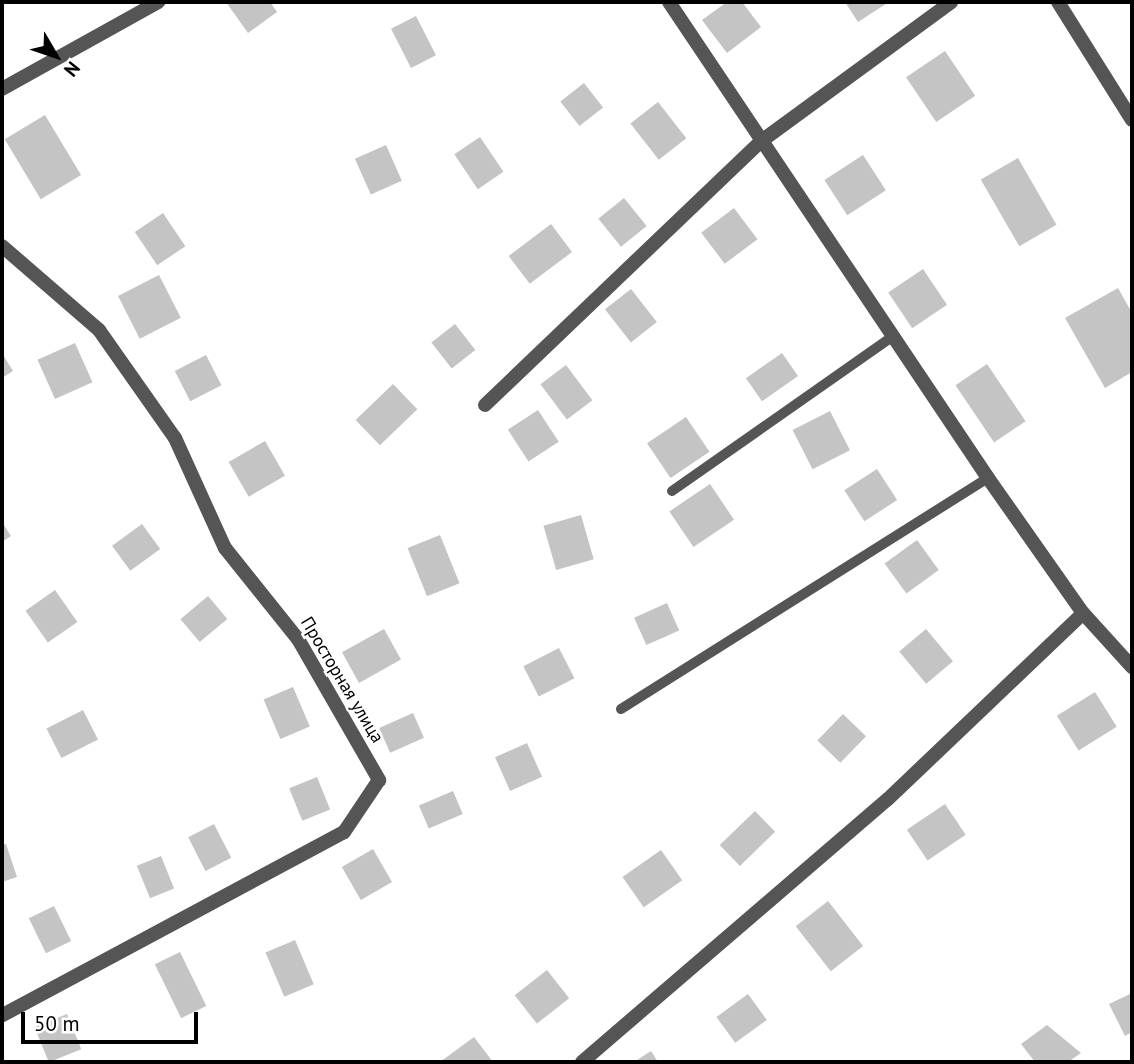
<!DOCTYPE html>
<meta charset="utf-8">
<style>
body{margin:0}
#map{position:relative;width:1134px;height:1064px;overflow:hidden;background:#fff;font-family:"PT Sans",sans-serif}
div>[style]{position:absolute}
.building>*{inset:0;background:#c4c4c4;transform-origin:0 0}
.service>*{height:10px;margin:-5px;padding:0 5px;transform-origin:5px;border-radius:5px;background:#555}
.minor>*{height:14px;margin:-7px;padding:0 7px;transform-origin:7px;border-radius:7px;background:#555}
span{translate:-50% -50%;white-space:nowrap;text-align:center;line-height:1.15;-webkit-text-stroke:5px #fff;paint-order:stroke}
.street-label{font-size:18px;color:#000}
.frame{position:absolute;inset:0;border:4px solid #000;pointer-events:none}
.north{position:absolute;left:21px;top:21px;width:70px;height:70px;-webkit-text-stroke:5px #fff;paint-order:stroke;rotate:129deg;font-size:19px;font-weight:700;line-height:28px;text-align:center;color:#000}
.north::after{content:'';display:block;margin:auto;width:24px;height:32px;background:#000;clip-path:polygon(50% 0,100% 100%,50% 72%,0 100%)}
.scale{position:absolute;left:21px;top:1012px;width:177px;height:32px;box-sizing:border-box;border:4px solid #000;border-top:0;padding-left:9px;font-size:21px;line-height:24px;white-space:nowrap;color:#000;-webkit-text-stroke:5px #fff;paint-order:stroke}
</style>
<div id="map">
<div class="building">
<div style="clip-path:polygon(226px 2px,270px 2px,277px 12px,248px 33px)"></div>
<div style="clip-path:polygon(727px 2px,742px 2px,761px 27px,727px 53px,702px 20px)"></div>
<div style="clip-path:polygon(845px 2px,889px 2px,858px 22px)"></div>
<div style="left:416px;top:16px;width:44px;height:28px;rotate:63deg"></div>
<div style="left:945px;top:51px;width:54px;height:47px;rotate:56deg"></div>
<div style="left:584px;top:83px;width:31px;height:30px;rotate:52deg"></div>
<div style="left:658px;top:102px;width:46px;height:35px;rotate:52deg"></div>
<div style="left:45px;top:115px;width:70px;height:47px;rotate:59deg"></div>
<div style="left:480px;top:137px;width:42px;height:31px;rotate:56deg"></div>
<div style="left:386px;top:145px;width:39px;height:34px;rotate:66deg"></div>
<div style="left:863px;top:155px;width:42px;height:46px;rotate:57deg"></div>
<div style="left:1018px;top:158px;width:77px;height:43px;rotate:60deg"></div>
<div style="left:624px;top:198px;width:36px;height:33px;rotate:51deg"></div>
<div style="left:734px;top:208px;width:39px;height:41px;rotate:53deg"></div>
<div style="left:163px;top:213px;width:40px;height:34px;rotate:56deg"></div>
<div style="left:551px;top:224px;width:35px;height:53px;rotate:53deg"></div>
<div style="left:923px;top:269px;width:43px;height:42px;rotate:56deg"></div>
<div style="left:159px;top:275px;width:48px;height:46px;rotate:63deg"></div>
<div style="clip-path:polygon(1118px 288px,1132px 313px,1132px 372px,1105px 388px,1065px 318px)"></div>
<div style="left:631px;top:289px;width:42px;height:33px;rotate:52deg"></div>
<div style="left:455px;top:324px;width:33px;height:30px;rotate:52deg"></div>
<div style="left:75px;top:343px;width:43px;height:41px;rotate:66deg"></div>
<div style="clip-path:polygon(2px 353px,13px 371px,2px 378px)"></div>
<div style="left:782px;top:353px;width:28px;height:44px;rotate:55deg"></div>
<div style="left:206px;top:355px;width:34px;height:35px;rotate:63deg"></div>
<div style="left:987px;top:364px;width:69px;height:38px;rotate:56deg"></div>
<div style="left:566px;top:365px;width:44px;height:32px;rotate:53deg"></div>
<div style="left:393px;top:384px;width:35px;height:52px;rotate:46deg"></div>
<div style="left:538px;top:410px;width:38px;height:36px;rotate:57deg"></div>
<div style="left:830px;top:411px;width:44px;height:42px;rotate:63deg"></div>
<div style="left:686px;top:417px;width:42px;height:47px;rotate:56deg"></div>
<div style="left:265px;top:441px;width:40px;height:42px;rotate:60deg"></div>
<div style="left:877px;top:469px;width:37px;height:39px;rotate:57deg"></div>
<div style="left:710px;top:484px;width:43px;height:49px;rotate:56deg"></div>
<div style="left:581px;top:515px;width:46px;height:39px;rotate:74deg"></div>
<div style="clip-path:polygon(2px 522px,11px 536px,2px 542px)"></div>
<div style="left:142px;top:524px;width:31px;height:37px;rotate:54deg"></div>
<div style="left:440px;top:535px;width:52px;height:35px;rotate:68deg"></div>
<div style="left:917px;top:540px;width:37px;height:40px;rotate:54deg"></div>
<div style="left:55px;top:590px;width:39px;height:36px;rotate:55deg"></div>
<div style="left:208px;top:596px;width:30px;height:36px;rotate:50deg"></div>
<div style="left:667px;top:603px;width:30px;height:36px;rotate:66deg"></div>
<div style="left:384px;top:629px;width:35px;height:48px;rotate:61deg"></div>
<div style="left:926px;top:629px;width:42px;height:35px;rotate:50deg"></div>
<div style="left:559px;top:648px;width:34px;height:40px;rotate:63deg"></div>
<div style="left:293px;top:687px;width:43px;height:32px;rotate:67deg"></div>
<div style="left:1095px;top:692px;width:41px;height:45px;rotate:58deg"></div>
<div style="left:83px;top:710px;width:33px;height:41px;rotate:63deg"></div>
<div style="left:413px;top:713px;width:27px;height:37px;rotate:66deg"></div>
<div style="left:843px;top:714px;width:32px;height:37px;rotate:44deg"></div>
<div style="left:527px;top:743px;width:37px;height:35px;rotate:66deg"></div>
<div style="left:317px;top:777px;width:35px;height:30px;rotate:68deg"></div>
<div style="left:453px;top:791px;width:25px;height:37px;rotate:67deg"></div>
<div style="left:945px;top:804px;width:37px;height:46px;rotate:56deg"></div>
<div style="left:755px;top:811px;width:29px;height:49px;rotate:46deg"></div>
<div style="left:214px;top:824px;width:38px;height:29px;rotate:63deg"></div>
<div style="clip-path:polygon(6px 844px,17px 877px,2px 882px,2px 845px)"></div>
<div style="left:373px;top:849px;width:38px;height:36px;rotate:60deg"></div>
<div style="left:661px;top:850px;width:37px;height:47px;rotate:55deg"></div>
<div style="left:161px;top:856px;width:35px;height:26px;rotate:68deg"></div>
<div style="left:828px;top:901px;width:57px;height:41px;rotate:52deg"></div>
<div style="left:54px;top:906px;width:39px;height:28px;rotate:64deg"></div>
<div style="left:295px;top:940px;width:48px;height:32px;rotate:67deg"></div>
<div style="left:180px;top:952px;width:60px;height:28px;rotate:64deg"></div>
<div style="left:547px;top:970px;width:36px;height:41px;rotate:52deg"></div>
<div style="clip-path:polygon(1132px 993px,1132px 1032px,1125px 1036px,1109px 1004px)"></div>
<div style="left:748px;top:994px;width:32px;height:39px;rotate:54deg"></div>
<div style="left:67px;top:1014px;width:38px;height:35px;rotate:68deg"></div>
<div style="clip-path:polygon(1047px 1025px,1081px 1053px,1068px 1062px,1035px 1062px,1021px 1044px)"></div>
<div style="clip-path:polygon(474px 1037px,493px 1062px,440px 1062px)"></div>
<div style="clip-path:polygon(651px 1051px,658px 1062px,634px 1062px)"></div>
</div>
<div class="service">
<div style="left:672px;top:491px;width:269px;rotate:-35deg"></div>
<div style="left:621px;top:709px;width:434px;rotate:-32.2deg"></div>
</div>
<div class="minor">
<div style="left:669px;top:2px;width:573px;rotate:56.17deg"></div>
<div style="left:988px;top:478px;width:165px;rotate:54.9deg"></div>
<div style="left:1083px;top:613px;width:73px;rotate:47.8deg"></div>
<div style="left:1058px;top:2px;width:139px;rotate:57.9deg"></div>
<div style="left:2px;top:89px;width:179px;rotate:-29.1deg"></div>
<div style="left:2px;top:246px;width:128px;rotate:40.9deg"></div>
<div style="left:99px;top:330px;width:132px;rotate:54.9deg"></div>
<div style="left:175px;top:438px;width:121px;rotate:65.6deg"></div>
<div style="left:225px;top:548px;width:117px;rotate:51.3deg"></div>
<div style="left:298px;top:639px;width:163px;rotate:60.1deg"></div>
<div style="left:379px;top:780px;width:63px;rotate:123.9deg"></div>
<div style="left:344px;top:832px;width:388px;rotate:151.8deg"></div>
<div style="left:485px;top:405px;width:381px;rotate:-43.7deg"></div>
<div style="left:760px;top:142px;width:237px;rotate:-36.2deg"></div>
<div style="left:582px;top:1062px;width:403px;rotate:-40.7deg"></div>
<div style="left:888px;top:799px;width:269px;rotate:-43.6deg"></div>
</div>
<div class="street-label">
<span style="left:342px;top:680px;rotate:59deg">Просторная улица</span>
</div>
<div class="frame"></div>
<div class="north">N</div>
<div class="scale">50 m</div>
</div>
